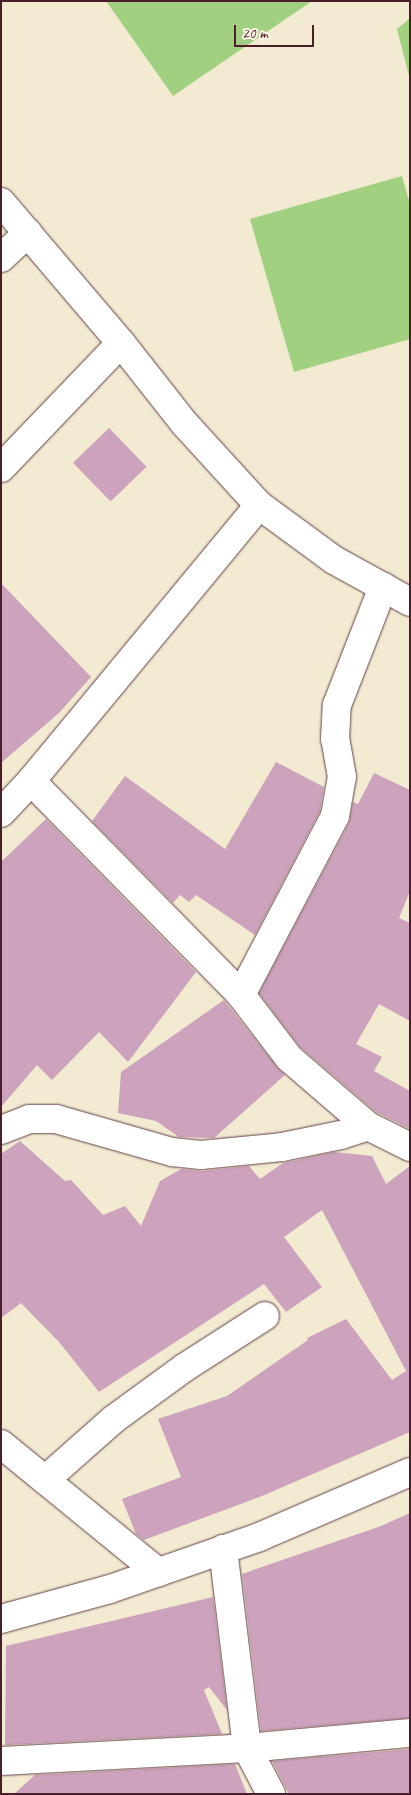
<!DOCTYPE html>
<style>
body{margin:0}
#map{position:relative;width:411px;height:1795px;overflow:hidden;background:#f2ebd2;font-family:Caveat,sans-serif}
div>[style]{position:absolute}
.green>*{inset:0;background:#a1d180}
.building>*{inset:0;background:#cda2bc;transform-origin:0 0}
.roads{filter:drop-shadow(0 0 1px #633e44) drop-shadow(0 0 1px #633e44)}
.minor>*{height:28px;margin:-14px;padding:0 14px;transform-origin:14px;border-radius:14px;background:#fff}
span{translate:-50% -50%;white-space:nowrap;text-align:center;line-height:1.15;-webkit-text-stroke:4.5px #fcf5e5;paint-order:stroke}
.frame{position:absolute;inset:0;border:2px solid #4a1f2b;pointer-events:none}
.scale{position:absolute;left:234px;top:25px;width:80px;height:22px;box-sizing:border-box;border:2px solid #4a1f2b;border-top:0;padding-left:6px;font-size:15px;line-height:18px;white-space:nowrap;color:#4a1f2b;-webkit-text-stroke:4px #fcf5e5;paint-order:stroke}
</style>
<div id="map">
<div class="green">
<div style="clip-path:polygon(106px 1px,312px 1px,173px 96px)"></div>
<div style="clip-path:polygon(410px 18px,410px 80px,397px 29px)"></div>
<div style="clip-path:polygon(402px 176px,410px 204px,410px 339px,294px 372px,250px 219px)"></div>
</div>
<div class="building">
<div style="left:109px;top:428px;width:54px;height:50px;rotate:46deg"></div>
<div style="clip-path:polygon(1px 583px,91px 677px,59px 713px,1px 763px)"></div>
<div style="clip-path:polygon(276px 762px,324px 787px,320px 811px,255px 935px,196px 895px,189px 902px,180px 895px,173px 903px,92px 821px,125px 776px,225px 849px)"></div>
<div style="clip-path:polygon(374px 773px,410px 790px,410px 891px,399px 918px,410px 923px,410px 1021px,379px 1004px,356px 1044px,382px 1057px,374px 1071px,410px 1091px,410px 1129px,376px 1112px,300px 1047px,259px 993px,349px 823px,353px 802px,358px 804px)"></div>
<div style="clip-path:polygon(46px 819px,196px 972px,128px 1062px,99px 1032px,52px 1080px,37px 1065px,1px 1107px,1px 862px)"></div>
<div style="clip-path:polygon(224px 1000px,277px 1067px,285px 1075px,214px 1138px,179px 1137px,156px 1121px,118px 1113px,121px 1072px)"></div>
<div style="clip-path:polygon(20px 1141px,65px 1181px,71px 1180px,103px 1215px,125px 1206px,141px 1226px,160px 1181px,181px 1169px,202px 1171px,249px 1166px,260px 1179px,283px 1163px,335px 1152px,372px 1156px,386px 1184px,410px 1166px,410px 1432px,262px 1496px,144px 1540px,136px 1534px,122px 1499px,181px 1477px,158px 1419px,227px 1396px,308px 1340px,307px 1338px,346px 1319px,392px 1380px,406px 1371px,322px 1210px,284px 1237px,322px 1287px,286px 1312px,264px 1284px,99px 1392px,59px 1342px,21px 1303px,1px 1318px,1px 1154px)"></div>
<div style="clip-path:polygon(410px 1513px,410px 1718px,261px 1731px,242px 1574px,381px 1526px)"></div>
<div style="clip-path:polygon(213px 1597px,227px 1710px,209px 1687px,204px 1690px,222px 1734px,5px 1745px,6px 1646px)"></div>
<div style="clip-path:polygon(410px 1749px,410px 1794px,289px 1794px,272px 1761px)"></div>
<div style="clip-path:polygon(235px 1764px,247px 1794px,14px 1794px,35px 1775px)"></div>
</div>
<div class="roads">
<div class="minor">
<div style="left:1px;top:202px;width:185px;rotate:49.6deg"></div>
<div style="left:121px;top:343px;width:102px;rotate:51.8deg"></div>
<div style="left:184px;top:423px;width:111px;rotate:47.6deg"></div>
<div style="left:259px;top:505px;width:93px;rotate:36.3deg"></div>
<div style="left:334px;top:560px;width:87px;rotate:28.9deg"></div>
<div style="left:1px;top:258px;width:37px;rotate:-43deg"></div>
<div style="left:1px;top:468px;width:173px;rotate:-46.2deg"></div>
<div style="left:31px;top:781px;width:300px;rotate:45.5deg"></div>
<div style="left:241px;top:995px;width:79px;rotate:52.7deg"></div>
<div style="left:289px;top:1058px;width:104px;rotate:40.7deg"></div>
<div style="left:1px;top:813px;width:44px;rotate:-46.8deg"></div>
<div style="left:31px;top:781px;width:358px;rotate:-50.4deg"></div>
<div style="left:241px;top:995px;width:202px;rotate:-62.3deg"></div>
<div style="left:335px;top:816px;width:40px;rotate:-80deg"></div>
<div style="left:342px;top:777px;width:39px;rotate:-100deg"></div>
<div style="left:335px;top:739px;width:34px;rotate:-87deg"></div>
<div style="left:337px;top:705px;width:127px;rotate:-68.7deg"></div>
<div style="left:1px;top:1130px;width:30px;rotate:-21deg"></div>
<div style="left:29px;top:1119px;width:27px"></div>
<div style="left:56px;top:1119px;width:121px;rotate:15.9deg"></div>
<div style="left:172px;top:1152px;width:29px;rotate:6deg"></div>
<div style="left:201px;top:1155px;width:81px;rotate:-5.6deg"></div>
<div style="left:282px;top:1147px;width:60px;rotate:-11.5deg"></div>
<div style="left:341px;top:1135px;width:28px;rotate:-18deg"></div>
<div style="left:368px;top:1126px;width:47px;rotate:26.6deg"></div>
<div style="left:1px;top:1444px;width:203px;rotate:39.2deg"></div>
<div style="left:45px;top:1480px;width:92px;rotate:-41.5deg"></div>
<div style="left:114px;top:1419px;width:87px;rotate:-36.1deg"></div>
<div style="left:184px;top:1368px;width:96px;rotate:-32.7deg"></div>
<div style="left:223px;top:1549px;width:200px;rotate:83.1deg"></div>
<div style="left:247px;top:1748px;width:52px;rotate:62.4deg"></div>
<div style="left:1px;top:1619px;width:113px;rotate:-15.4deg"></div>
<div style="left:110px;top:1589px;width:158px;rotate:-19.2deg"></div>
<div style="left:259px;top:1537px;width:164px;rotate:-23.3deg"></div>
<div style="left:1px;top:1761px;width:246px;rotate:-3deg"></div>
<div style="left:247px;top:1748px;width:164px;rotate:-5.3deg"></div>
</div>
</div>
<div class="frame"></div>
<div class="scale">20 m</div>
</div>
